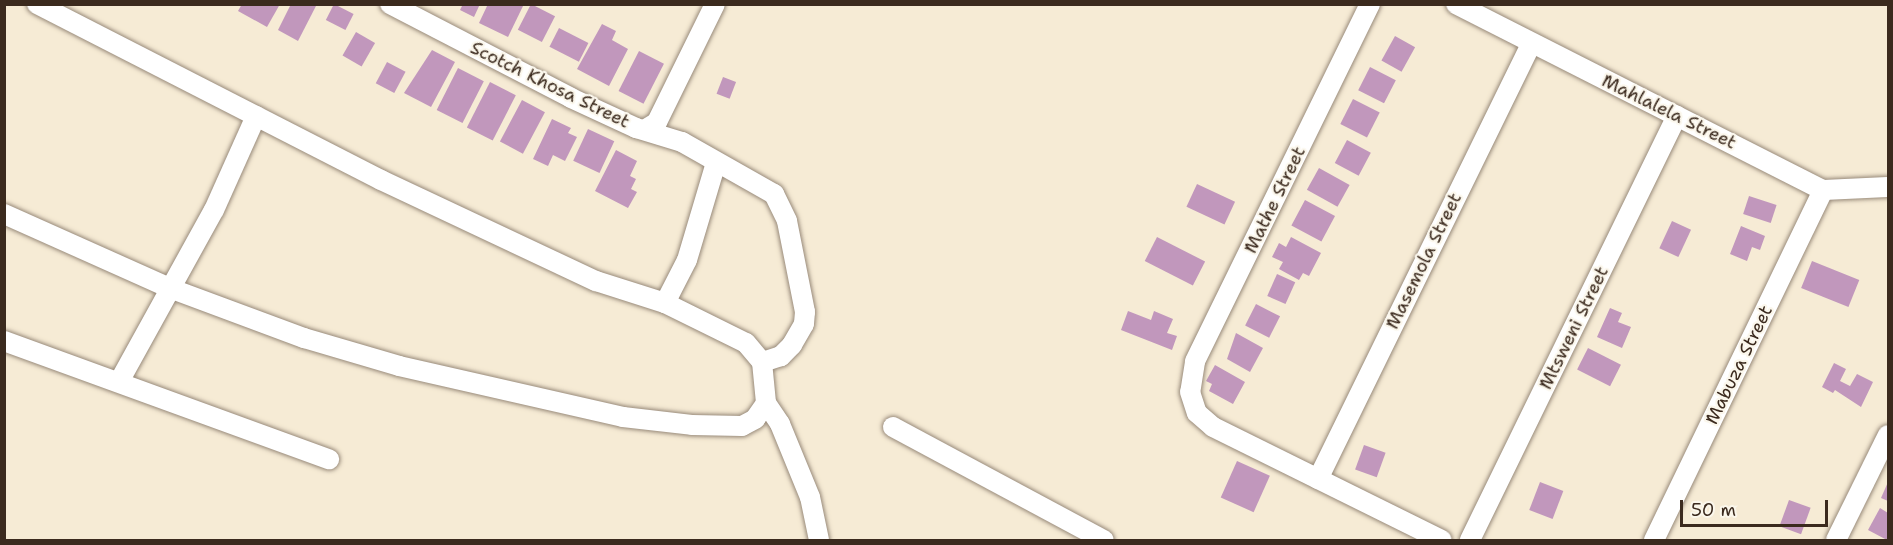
<!DOCTYPE html>
<style>
body{margin:0}
#map{position:relative;width:1893px;height:545px;overflow:hidden;background:#f6ebd5;font-family:"Shantell Sans",sans-serif}
div>[style]{position:absolute}
.building>*{inset:0;background:#c197bc;transform-origin:0 0}
.roads{filter:drop-shadow(0 0 2px #988a7a) drop-shadow(0 0 2px #988a7a)}
.street>*{height:20px;margin:-10px;padding:0 10px;transform-origin:10px;border-radius:10px;background:#fff}
span{translate:-50% -50%;white-space:nowrap;text-align:center;line-height:1.15;-webkit-text-stroke:4.5px #fbf7ec;paint-order:stroke}
.street-label{font-size:18px;color:#3b2a1e}
.frame{position:absolute;inset:0;border:6px solid #3b2a1e;pointer-events:none}
.scale{position:absolute;left:1680px;top:500px;width:148px;height:27px;box-sizing:border-box;border:3px solid #3b2a1e;border-top:0;padding-left:8px;font-size:18px;line-height:21px;white-space:nowrap;color:#3b2a1e;-webkit-text-stroke:4px #fbf7ec;paint-order:stroke}
</style>
<div id="map">
<div class="building">
<div style="clip-path:polygon(242px 4px,280px 4px,267px 27px,238px 11px)"></div>
<div style="clip-path:polygon(291px 4px,317px 4px,298px 41px,278px 30px)"></div>
<div style="left:334px;top:4px;width:22px;height:18px;rotate:27deg"></div>
<div style="clip-path:polygon(463px 4px,480px 4px,474px 17px,460px 10px)"></div>
<div style="clip-path:polygon(488px 4px,524px 4px,508px 37px,479px 23px)"></div>
<div style="left:531px;top:4px;width:27px;height:29px;rotate:27deg"></div>
<div style="clip-path:polygon(602px 24px,616px 31px,612px 40px,628px 49px,609px 86px,577px 69px)"></div>
<div style="left:559px;top:28px;width:33px;height:21px;rotate:27deg"></div>
<div style="left:356px;top:32px;width:22px;height:27px;rotate:30deg"></div>
<div style="left:1395px;top:36px;width:23px;height:28px;rotate:29deg"></div>
<div style="clip-path:polygon(432px 50px,455px 62px,431px 107px,404px 93px)"></div>
<div style="left:639px;top:51px;width:28px;height:45px;rotate:27deg"></div>
<div style="left:387px;top:62px;width:21px;height:24px;rotate:28deg"></div>
<div style="left:1370px;top:67px;width:29px;height:26px;rotate:27deg"></div>
<div style="left:458px;top:68px;width:29px;height:47px;rotate:27deg"></div>
<div style="left:723px;top:77px;width:14px;height:18px;rotate:21deg"></div>
<div style="left:490px;top:82px;width:29px;height:51px;rotate:27deg"></div>
<div style="left:1353px;top:99px;width:30px;height:28px;rotate:27deg"></div>
<div style="left:522px;top:100px;width:26px;height:47px;rotate:28deg"></div>
<div style="clip-path:polygon(552px 119px,571px 128px,568px 133px,577px 137px,565px 161px,553px 155px,548px 166px,533px 159px)"></div>
<div style="left:588px;top:129px;width:29px;height:35px;rotate:25deg"></div>
<div style="left:1347px;top:140px;width:27px;height:26px;rotate:28deg"></div>
<div style="clip-path:polygon(616px 150px,637px 161px,630px 176px,636px 179px,631px 189px,637px 192px,628px 208px,595px 191px)"></div>
<div style="left:1319px;top:168px;width:35px;height:25px;rotate:29deg"></div>
<div style="left:1197px;top:184px;width:42px;height:25px;rotate:25deg"></div>
<div style="left:1749px;top:196px;width:29px;height:19px;rotate:18deg"></div>
<div style="left:1305px;top:200px;width:34px;height:29px;rotate:28deg"></div>
<div style="left:1672px;top:221px;width:21px;height:30px;rotate:25deg"></div>
<div style="clip-path:polygon(1741px 226px,1765px 236px,1760px 250px,1752px 247px,1747px 261px,1730px 254px)"></div>
<div style="left:1157px;top:237px;width:54px;height:27px;rotate:27deg"></div>
<div style="clip-path:polygon(1291px 237px,1321px 253px,1309px 276px,1303px 273px,1299px 280px,1279px 269px,1283px 262px,1272px 257px,1279px 243px,1286px 247px)"></div>
<div style="left:1812px;top:261px;width:51px;height:29px;rotate:22deg"></div>
<div style="left:1277px;top:274px;width:20px;height:24px;rotate:24deg"></div>
<div style="left:1256px;top:304px;width:27px;height:24px;rotate:27deg"></div>
<div style="clip-path:polygon(1610px 308px,1622px 313px,1618px 322px,1631px 327px,1622px 348px,1597px 337px)"></div>
<div style="clip-path:polygon(1128px 311px,1151px 320px,1154px 311px,1173px 319px,1167px 333px,1177px 336px,1172px 350px,1121px 330px)"></div>
<div style="clip-path:polygon(1236px 333px,1263px 348px,1250px 372px,1227px 359px)"></div>
<div style="left:1588px;top:348px;width:37px;height:24px;rotate:27deg"></div>
<div style="clip-path:polygon(1834px 363px,1846px 369px,1840px 381px,1850px 386px,1857px 374px,1873px 382px,1861px 407px,1835px 390px,1833px 393px,1822px 387px)"></div>
<div style="clip-path:polygon(1215px 365px,1245px 382px,1233px 404px,1209px 391px,1212px 384px,1206px 381px)"></div>
<div style="left:1364px;top:445px;width:23px;height:26px;rotate:20deg"></div>
<div style="left:1237px;top:461px;width:36px;height:40px;rotate:24deg"></div>
<div style="left:1540px;top:482px;width:25px;height:30px;rotate:21deg"></div>
<div style="clip-path:polygon(1888px 482px,1888px 501px,1881px 498px)"></div>
<div style="left:1789px;top:500px;width:23px;height:28px;rotate:20deg"></div>
<div style="clip-path:polygon(1880px 508px,1888px 513px,1887px 540px,1868px 530px)"></div>
</div>
<div class="roads">
<div class="street">
<div style="left:37px;top:4px;width:386px;rotate:27.1deg"></div>
<div style="left:381px;top:180px;width:238px;rotate:25.2deg"></div>
<div style="left:596px;top:281px;width:72px;rotate:17.7deg"></div>
<div style="left:665px;top:303px;width:90px;rotate:26.3deg"></div>
<div style="left:746px;top:343px;width:25px;rotate:50deg"></div>
<div style="left:762px;top:362px;width:41px;rotate:84.4deg"></div>
<div style="left:766px;top:403px;width:25px;rotate:56deg"></div>
<div style="left:780px;top:424px;width:79px;rotate:67.7deg"></div>
<div style="left:810px;top:497px;width:44px;rotate:78.2deg"></div>
<div style="left:390px;top:4px;width:204px;rotate:27.4deg"></div>
<div style="left:571px;top:98px;width:72px;rotate:24.8deg"></div>
<div style="left:636px;top:128px;width:48px;rotate:16.9deg"></div>
<div style="left:682px;top:142px;width:106px;rotate:29.5deg"></div>
<div style="left:774px;top:194px;width:30px;rotate:64deg"></div>
<div style="left:787px;top:221px;width:93px;rotate:78.8deg"></div>
<div style="left:805px;top:312px;width:12px;rotate:95deg"></div>
<div style="left:804px;top:324px;width:24px;rotate:120deg"></div>
<div style="left:792px;top:345px;width:16px;rotate:135deg"></div>
<div style="left:781px;top:356px;width:20px;rotate:162deg"></div>
<div style="left:1370px;top:4px;width:398px;rotate:116.1deg"></div>
<div style="left:1195px;top:362px;width:30px;rotate:99deg"></div>
<div style="left:1190px;top:392px;width:22px;rotate:72deg"></div>
<div style="left:1197px;top:413px;width:21px;rotate:41deg"></div>
<div style="left:1213px;top:427px;width:255px;rotate:26.3deg"></div>
<div style="left:1456px;top:4px;width:411px;rotate:26.9deg"></div>
<div style="left:1823px;top:190px;width:65px;rotate:-2.6deg"></div>
<div style="left:646px;top:129px;width:13px;rotate:-32deg"></div>
<div style="left:657px;top:122px;width:131px;rotate:-63.8deg"></div>
<div style="left:4px;top:214px;width:184px;rotate:24.1deg"></div>
<div style="left:172px;top:289px;width:141px;rotate:20.4deg"></div>
<div style="left:304px;top:338px;width:99px;rotate:16.4deg"></div>
<div style="left:399px;top:366px;width:230px;rotate:12.8deg"></div>
<div style="left:623px;top:417px;width:69px;rotate:6.6deg"></div>
<div style="left:692px;top:425px;width:50px;rotate:1.1deg"></div>
<div style="left:742px;top:426px;width:15px;rotate:-28deg"></div>
<div style="left:755px;top:419px;width:19px;rotate:-55deg"></div>
<div style="left:665px;top:303px;width:48px;rotate:-62.9deg"></div>
<div style="left:687px;top:260px;width:101px;rotate:-73.4deg"></div>
<div style="left:4px;top:341px;width:346px;rotate:20deg"></div>
<div style="left:120px;top:380px;width:194px;rotate:-61.1deg"></div>
<div style="left:214px;top:210px;width:103px;rotate:-65.9deg"></div>
<div style="left:893px;top:427px;width:239px;rotate:28.2deg"></div>
<div style="left:1318px;top:479px;width:484px;rotate:-63.9deg"></div>
<div style="left:1470px;top:540px;width:472px;rotate:-64deg"></div>
<div style="left:1654px;top:540px;width:389px;rotate:-64.2deg"></div>
<div style="left:1836px;top:540px;width:117px;rotate:-63.7deg"></div>
</div>
</div>
<div class="street-label">
<span style="left:550px;top:85px;rotate:26deg">Scotch Khosa Street</span>
<span style="left:1669px;top:112px;rotate:26deg">Mahlalela Street</span>
<span style="left:1275px;top:200px;rotate:-64deg">Mathe Street</span>
<span style="left:1424px;top:261px;rotate:-64deg">Masemola Street</span>
<span style="left:1574px;top:328px;rotate:-64deg">Mtsweni Street</span>
<span style="left:1739px;top:365px;rotate:-64deg">Mabuza Street</span>
</div>
<div class="frame"></div>
<div class="scale">50 m</div>
</div>
